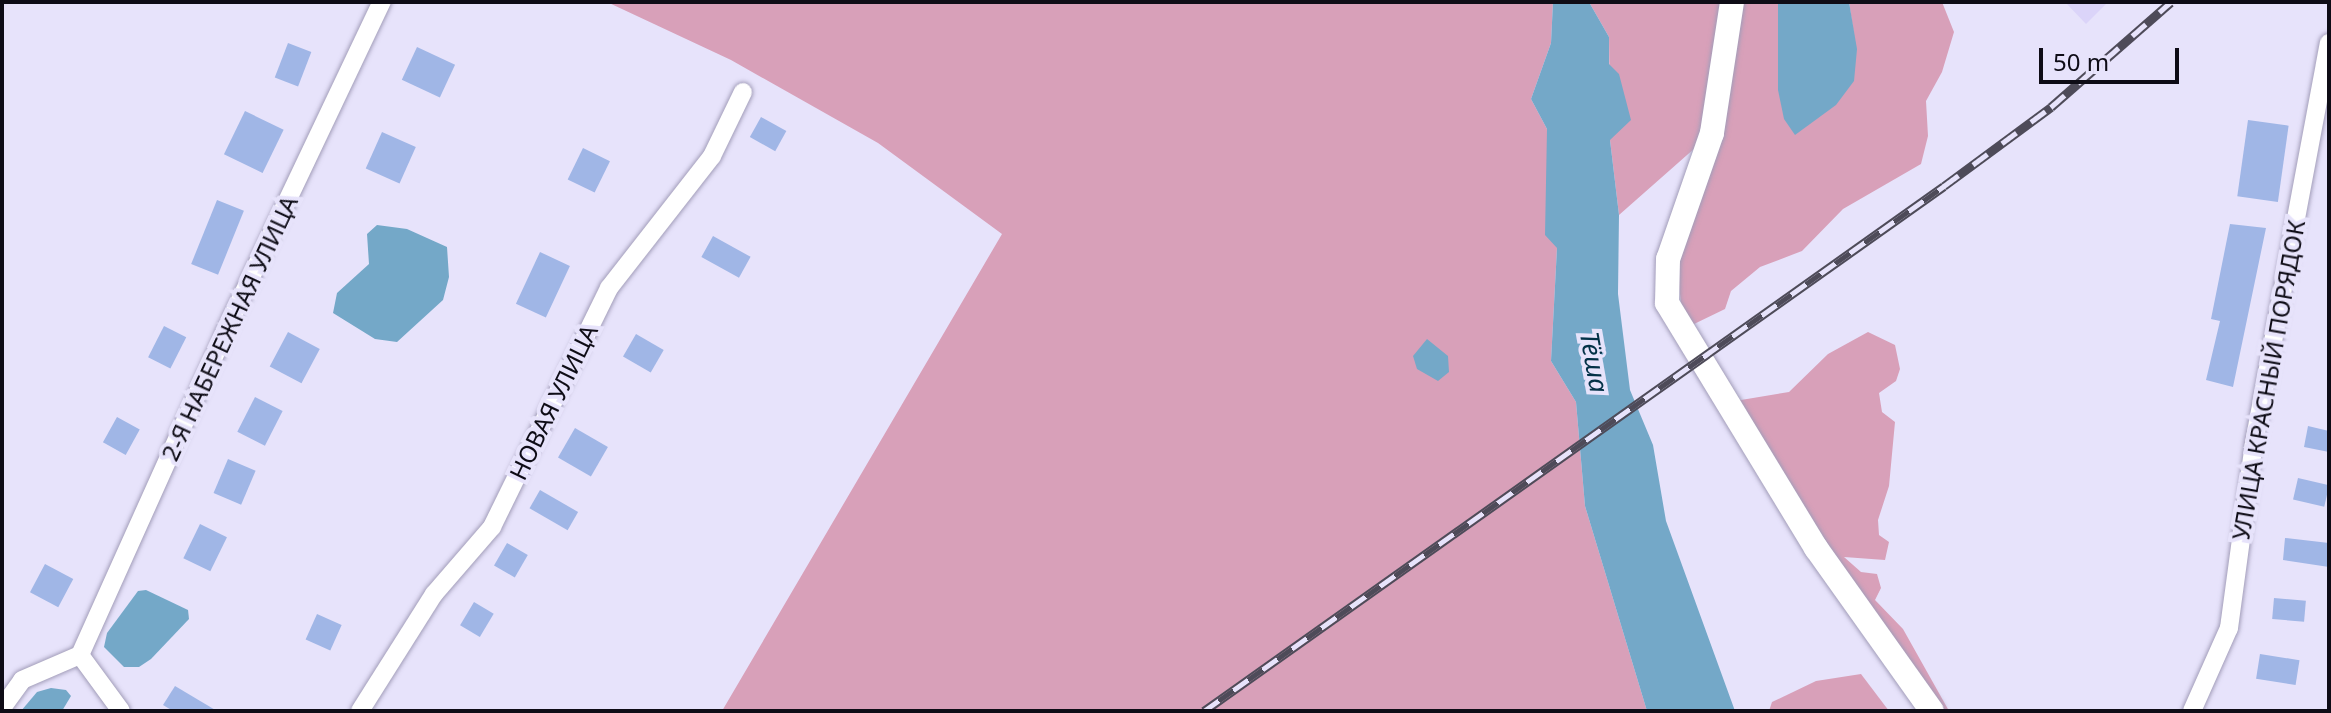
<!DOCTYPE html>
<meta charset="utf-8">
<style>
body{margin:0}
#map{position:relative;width:2331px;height:713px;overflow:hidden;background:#e7e3fb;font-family:"Noto Sans",sans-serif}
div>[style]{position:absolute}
.built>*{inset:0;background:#dbd4f9}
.green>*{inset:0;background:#d8a0b9}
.water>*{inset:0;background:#74a8c8}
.building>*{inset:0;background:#a0b6e6;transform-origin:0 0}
.roads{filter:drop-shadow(0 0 2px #a29db9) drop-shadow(0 0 2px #a29db9)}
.minor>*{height:18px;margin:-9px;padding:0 9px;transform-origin:9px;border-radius:9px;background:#fff}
.tertiary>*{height:24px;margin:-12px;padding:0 12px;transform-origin:12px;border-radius:12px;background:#fff}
.rail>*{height:9px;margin-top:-4.5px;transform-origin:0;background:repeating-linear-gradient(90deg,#e7e3fb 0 18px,#4e4b59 0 36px);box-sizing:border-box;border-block:2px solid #4e4b59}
span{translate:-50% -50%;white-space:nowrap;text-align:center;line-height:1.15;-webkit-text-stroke:8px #e7e3fb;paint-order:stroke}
.street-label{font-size:24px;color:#0e0c16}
.water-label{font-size:26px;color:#033147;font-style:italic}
.frame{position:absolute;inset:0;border:4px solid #0e0c16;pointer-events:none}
.scale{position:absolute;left:2039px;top:48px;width:140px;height:36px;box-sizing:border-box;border:4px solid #0e0c16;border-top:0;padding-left:10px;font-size:24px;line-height:28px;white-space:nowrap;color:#0e0c16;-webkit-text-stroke:6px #e7e3fb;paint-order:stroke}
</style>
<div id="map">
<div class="built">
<div style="clip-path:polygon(2065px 2px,2108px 2px,2086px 24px)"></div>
</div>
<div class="green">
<div style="clip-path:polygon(607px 2px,1553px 2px,1551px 43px,1531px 99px,1547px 129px,1557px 248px,1551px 361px,1576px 402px,1585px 506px,1647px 711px,722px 711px,1002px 234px,878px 143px,731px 60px)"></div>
<div style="clip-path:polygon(1589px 2px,1732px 2px,1712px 133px,1619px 215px,1610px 140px,1609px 37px)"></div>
<div style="clip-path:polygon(1741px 2px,1778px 2px,1779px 62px,1856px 49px,1849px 2px,1942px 2px,1954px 32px,1942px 72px,1926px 101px,1928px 136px,1921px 164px,1843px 209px,1802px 251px,1760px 267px,1731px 291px,1725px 309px,1692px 325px,1683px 318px,1677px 270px)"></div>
<div style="clip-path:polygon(1868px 332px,1895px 345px,1900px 369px,1896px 381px,1879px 393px,1882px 412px,1895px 422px,1889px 486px,1878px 520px,1879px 535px,1889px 542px,1885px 560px,1844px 557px,1861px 572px,1877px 574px,1881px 588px,1875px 600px,1903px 629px,1949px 711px,1942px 711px,1780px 476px,1735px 401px,1789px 392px,1828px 354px)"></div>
<div style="clip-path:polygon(1861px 674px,1889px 711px,1769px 711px,1772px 702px,1816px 681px)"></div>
</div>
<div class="water">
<div style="clip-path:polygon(1553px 2px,1589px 2px,1609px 37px,1609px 64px,1619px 74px,1631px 120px,1610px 140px,1619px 215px,1618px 294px,1630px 390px,1653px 445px,1666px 521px,1735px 711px,1647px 711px,1585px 506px,1576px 402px,1551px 361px,1557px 248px,1545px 235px,1547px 129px,1531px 99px,1551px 43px)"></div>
<div style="clip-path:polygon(1778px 2px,1849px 2px,1857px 49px,1854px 81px,1836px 105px,1795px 135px,1784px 119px,1778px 90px)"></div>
<div style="clip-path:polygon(377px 225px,407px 229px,447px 247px,449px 277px,443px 300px,397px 342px,375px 339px,333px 313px,337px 293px,369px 264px,367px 234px)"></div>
<div style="clip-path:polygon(1427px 339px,1448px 356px,1449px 372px,1438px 381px,1417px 369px,1413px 356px)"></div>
<div style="clip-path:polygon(146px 590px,188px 610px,189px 619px,151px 659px,139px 667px,124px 667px,104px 647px,107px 633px,138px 591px)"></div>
<div style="clip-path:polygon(51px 688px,66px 690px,71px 696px,62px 711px,21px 711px,37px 692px)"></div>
</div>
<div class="building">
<div style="left:288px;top:43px;width:25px;height:37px;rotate:21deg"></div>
<div style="left:417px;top:47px;width:42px;height:36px;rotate:25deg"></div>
<div style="left:245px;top:111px;width:43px;height:48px;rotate:26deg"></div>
<div style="left:761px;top:117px;width:29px;height:23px;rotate:29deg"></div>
<div style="left:2248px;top:120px;width:41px;height:77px;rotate:8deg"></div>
<div style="left:382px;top:132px;width:37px;height:40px;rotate:24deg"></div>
<div style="left:583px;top:148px;width:30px;height:35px;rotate:26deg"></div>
<div style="left:217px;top:200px;width:29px;height:69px;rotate:22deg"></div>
<div style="clip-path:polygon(2230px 224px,2266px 228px,2233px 387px,2206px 380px,2220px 321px,2211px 319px)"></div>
<div style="left:713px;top:236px;width:43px;height:24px;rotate:29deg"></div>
<div style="left:540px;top:252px;width:33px;height:57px;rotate:25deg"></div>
<div style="left:164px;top:326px;width:25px;height:35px;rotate:27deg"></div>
<div style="left:288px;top:332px;width:36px;height:39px;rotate:28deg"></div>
<div style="left:636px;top:334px;width:32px;height:26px;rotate:30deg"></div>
<div style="left:255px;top:397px;width:31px;height:39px;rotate:27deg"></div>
<div style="left:117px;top:417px;width:26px;height:29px;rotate:29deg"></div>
<div style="clip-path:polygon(2308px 426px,2329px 431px,2329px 452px,2304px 447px)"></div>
<div style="left:575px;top:428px;width:38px;height:34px;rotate:30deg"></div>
<div style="left:228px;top:459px;width:30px;height:37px;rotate:23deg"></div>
<div style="left:2298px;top:478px;width:32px;height:22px;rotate:13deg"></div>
<div style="left:540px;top:490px;width:44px;height:21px;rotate:30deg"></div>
<div style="left:200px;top:524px;width:30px;height:38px;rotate:26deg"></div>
<div style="clip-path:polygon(2285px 538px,2329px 543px,2329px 567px,2283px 560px)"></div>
<div style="left:507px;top:543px;width:24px;height:26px;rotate:30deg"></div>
<div style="left:45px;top:564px;width:32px;height:32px;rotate:28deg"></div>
<div style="left:2274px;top:598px;width:32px;height:21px;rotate:5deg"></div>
<div style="left:474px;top:602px;width:23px;height:27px;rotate:31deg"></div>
<div style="left:317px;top:614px;width:27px;height:28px;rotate:24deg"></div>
<div style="left:2260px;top:654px;width:40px;height:25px;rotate:9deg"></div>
<div style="clip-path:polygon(175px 686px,217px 711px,173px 711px,163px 705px)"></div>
</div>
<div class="roads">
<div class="minor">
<div style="left:80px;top:655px;width:352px;rotate:-65.8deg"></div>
<div style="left:224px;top:334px;width:368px;rotate:-64.6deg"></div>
<div style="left:80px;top:655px;width:69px;rotate:53.8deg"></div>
<div style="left:2px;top:708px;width:34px;rotate:-54deg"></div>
<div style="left:22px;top:680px;width:63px;rotate:-23.3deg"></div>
<div style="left:360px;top:711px;width:138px;rotate:-57.7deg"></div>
<div style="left:434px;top:594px;width:89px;rotate:-49.1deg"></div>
<div style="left:492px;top:527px;width:266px;rotate:-63.9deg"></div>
<div style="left:609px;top:288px;width:167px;rotate:-52deg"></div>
<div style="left:712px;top:156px;width:71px;rotate:-64.2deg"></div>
<div style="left:2192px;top:711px;width:91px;rotate:-66deg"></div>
<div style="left:2229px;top:628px;width:187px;rotate:-82.3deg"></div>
<div style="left:2254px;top:443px;width:407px;rotate:-79.4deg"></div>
</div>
<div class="tertiary">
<div style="left:1732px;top:2px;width:133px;rotate:98.7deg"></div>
<div style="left:1712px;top:133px;width:133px;rotate:109.2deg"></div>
<div style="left:1668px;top:259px;width:44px;rotate:91.3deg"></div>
<div style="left:1667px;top:303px;width:287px;rotate:58.7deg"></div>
<div style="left:1816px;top:548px;width:200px;rotate:54.6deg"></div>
</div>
</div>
<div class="rail">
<div style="left:1204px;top:711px;width:907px;rotate:-35.35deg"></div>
<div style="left:1944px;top:186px;width:133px;rotate:-36.4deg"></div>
<div style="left:2051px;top:107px;width:159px;rotate:-41.2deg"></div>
</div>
<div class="street-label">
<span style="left:229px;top:328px;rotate:-65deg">2-Я НАБЕРЕЖНАЯ УЛИЦА</span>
<span style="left:2268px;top:380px;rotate:-80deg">УЛИЦА КРАСНЫЙ ПОРЯДОК</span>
<span style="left:553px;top:402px;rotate:-64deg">НОВАЯ УЛИЦА</span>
</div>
<div class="water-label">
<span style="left:1594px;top:362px;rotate:80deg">Тёша</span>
</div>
<div class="frame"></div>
<div class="scale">50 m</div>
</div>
